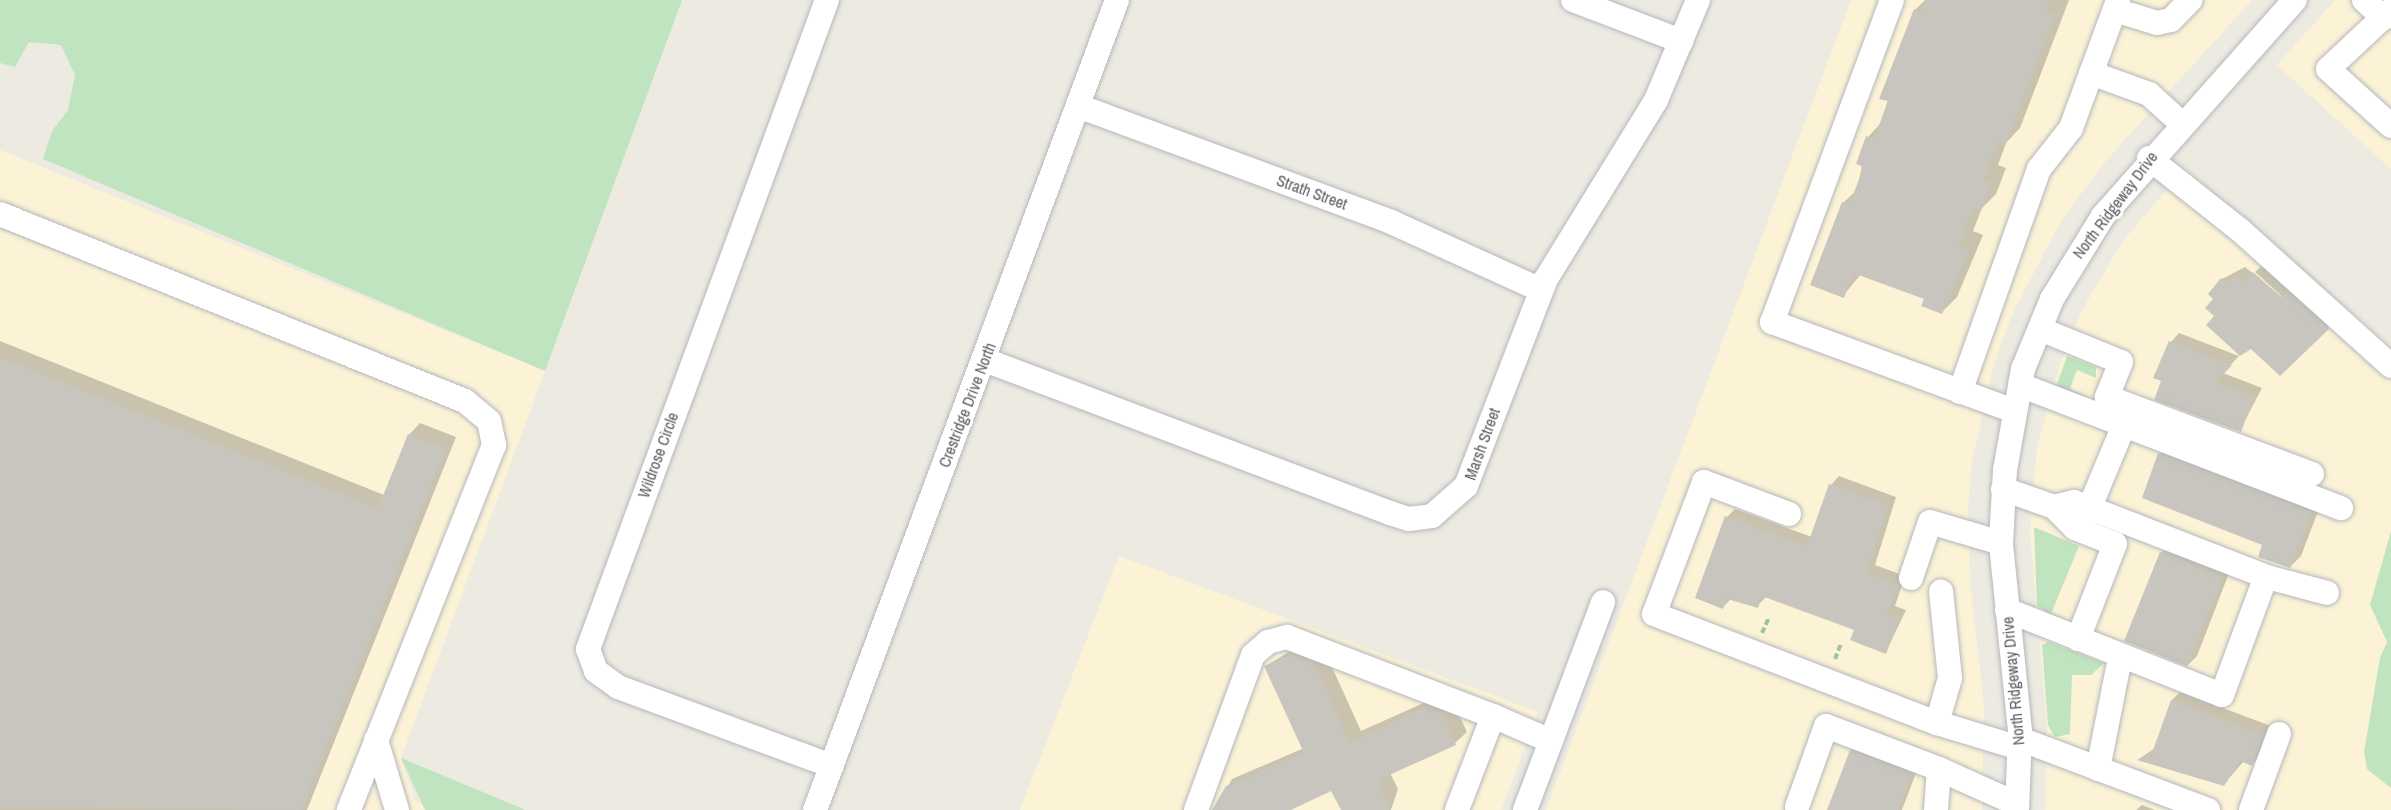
<!DOCTYPE html>
<style>
body{margin:0}
#map{position:relative;width:2391px;height:810px;overflow:hidden;background:#edeae2;font-family:"Archivo Narrow",sans-serif}
div>[style]{position:absolute}
.commercial>*{inset:0;background:#fcf3d7}
.green>*{inset:0;background:#bfe4bf}
.shadow>*{inset:0;background:#0003}
.building>*{inset:0;background:#c8c5bf;transform-origin:0 0}
.path>*{height:4px;margin-top:-2px;transform-origin:0;background:repeating-linear-gradient(90deg,#98c4a4 0 6px,transparent 0 9px)}
.roads{filter:drop-shadow(0 0 2px #b4b8bc) drop-shadow(0 0 2px #b4b8bc)}
.minor>*{height:24px;margin:-12px;padding:0 12px;transform-origin:12px;border-radius:12px;background:#fff}
span{translate:-50% -50%;white-space:nowrap;text-align:center;line-height:1.15;-webkit-text-stroke:6px #fff;paint-order:stroke}
.street-label{font-size:16px;color:#5a5e62}
</style>
<div id="map">
<div class="commercial">
<div style="clip-path:polygon(1851px 0,2252px 0,2109px 157px,2062px 219px,2013px 312px,1994px 364px,1972px 461px,1968px 508px,1970px 582px,1984px 707px,1982px 810px,1546px 810px)"></div>
<div style="clip-path:polygon(2335px 0,2391px 0,2391px 169px,2277px 65px)"></div>
<div style="clip-path:polygon(0 150px,545px 371px,401px 758px,415px 801px,437px 810px,0 810px)"></div>
<div style="clip-path:polygon(2185px 168px,2391px 346px,2391px 810px,2045px 810px,2047px 725px,2030px 531px,2037px 448px,2060px 363px,2082px 310px,2123px 241px)"></div>
<div style="clip-path:polygon(1119px 556px,1538px 712px,1501px 810px,1020px 810px)"></div>
</div>
<div class="green">
<div style="clip-path:polygon(0 0,682px 0,545px 371px,43px 159px,52px 131px,68px 110px,75px 75px,61px 45px,29px 42px,15px 67px,0 63px)"></div>
<div style="clip-path:polygon(2067px 356px,2096px 367px,2096px 378px,2077px 370px,2070px 389px,2088px 397px,2087px 401px,2056px 387px)"></div>
<div style="clip-path:polygon(2034px 527px,2079px 546px,2051px 614px,2037px 606px)"></div>
<div style="clip-path:polygon(2391px 531px,2391px 788px,2367px 769px,2364px 752px,2380px 658px,2387px 642px,2370px 605px)"></div>
<div style="clip-path:polygon(2048px 642px,2104px 663px,2091px 675px,2072px 675px,2070px 734px,2055px 737px,2048px 725px,2042px 645px)"></div>
<div style="clip-path:polygon(401px 758px,526px 810px,425px 810px)"></div>
</div>
<div class="shadow">
<div style="clip-path:polygon(1925px 0,2069px 0,2020px 128px,2006px 143px,1998px 165px,2006px 168px,1996px 194px,1982px 208px,1973px 231px,1983px 235px,1957px 297px,1942px 312px,1926px 298px,1861px 274px,1843px 296px,1843px 203px,1857px 190px,1868px 137px,1881px 123px,1915px 10px)"></div>
<div style="clip-path:polygon(2263px 265px,2336px 320px,2280px 374px,2216px 316px,2215px 299px,2222px 279px,2245px 267px,2288px 302px,2255px 272px)"></div>
<div style="clip-path:polygon(2179px 333px,2239px 356px,2223px 373px,2262px 388px,2240px 430px,2163px 381px,2171px 342px)"></div>
<div style="clip-path:polygon(0 341px,384px 495px,409px 435px,420px 423px,456px 437px,307px 810px,0 810px)"></div>
<div style="clip-path:polygon(2171px 443px,2322px 501px,2301px 556px,2290px 567px,2160px 454px)"></div>
<div style="clip-path:polygon(1839px 476px,1896px 497px,1875px 565px,1905px 576px,1895px 606px,1906px 610px,1886px 652px,1856px 629px,1766px 597px,1757px 606px,1731px 599px,1723px 607px,1727px 517px,1735px 509px,1812px 537px,1831px 485px)"></div>
<div style="clip-path:polygon(2170px 544px,2231px 568px,2197px 656px,2188px 665px,2161px 553px)"></div>
<div style="clip-path:polygon(1303px 643px,1325px 652px,1361px 731px,1437px 697px,1454px 704px,1467px 732px,1455px 743px,1390px 773px,1398px 789px,1391px 810px,1343px 810px,1331px 789px,1287px 810px,1214px 810px,1232px 779px,1304px 748px,1266px 666px)"></div>
<div style="clip-path:polygon(2180px 692px,2271px 726px,2260px 756px,2252px 764px,2244px 761px,2224px 784px,2139px 759px,2155px 748px,2172px 700px)"></div>
<div style="clip-path:polygon(1859px 743px,1919px 765px,1902px 810px,1829px 810px,1851px 751px)"></div>
<div style="clip-path:polygon(2142px 805px,2155px 810px,2136px 810px)"></div>
</div>
<div class="building">
<div style="clip-path:polygon(1925px 0,2050px 0,2046px 11px,2055px 14px,2005px 146px,1997px 143px,1984px 180px,1992px 183px,1981px 211px,1973px 208px,1959px 247px,1969px 250px,1942px 314px,1921px 306px,1924px 299px,1853px 273px,1844px 298px,1810px 285px,1842px 202px,1849px 205px,1864px 167px,1856px 164px,1866px 136px,1874px 139px,1888px 101px,1879px 99px,1914px 9px,1921px 12px)"></div>
<div style="clip-path:polygon(2253px 272px,2282px 298px,2288px 292px,2329px 329px,2280px 376px,2251px 349px,2240px 356px,2206px 325px,2214px 316px,2205px 308px,2213px 299px,2208px 294px,2221px 278px,2227px 283px,2235px 274px,2244px 282px)"></div>
<div style="clip-path:polygon(2169px 341px,2232px 365px,2216px 382px,2254px 397px,2241px 432px,2154px 400px,2161px 381px,2153px 378px)"></div>
<div style="clip-path:polygon(0 357px,378px 508px,408px 434px,446px 449px,301px 810px,0 807px)"></div>
<div style="clip-path:polygon(2158px 453px,2312px 512px,2290px 568px,2258px 557px,2262px 545px,2142px 498px)"></div>
<div style="clip-path:polygon(1829px 484px,1888px 505px,1867px 573px,1898px 585px,1887px 615px,1899px 619px,1886px 654px,1850px 640px,1854px 630px,1762px 596px,1758px 608px,1727px 599px,1723px 609px,1695px 598px,1725px 516px,1807px 546px)"></div>
<div style="left:2160px;top:552px;width:68px;height:96px;rotate:22deg"></div>
<div style="clip-path:polygon(1291px 654px,1314px 663px,1350px 742px,1426px 707px,1429px 713px,1436px 710px,1443px 715px,1456px 745px,1378px 780px,1391px 810px,1341px 810px,1331px 791px,1291px 810px,1212px 810px,1226px 786px,1304px 753px,1264px 666px)"></div>
<div style="clip-path:polygon(2171px 700px,2264px 735px,2252px 766px,2240px 761px,2224px 786px,2137px 760px,2152px 753px)"></div>
<div style="clip-path:polygon(1850px 750px,1912px 774px,1898px 810px,1827px 810px)"></div>
</div>
<div class="path">
<div style="left:1762px;top:633px;width:17px;rotate:-66deg"></div>
<div style="left:1835px;top:659px;width:17px;rotate:-69deg"></div>
</div>
<div class="roads">
<div class="minor">
<div style="left:827px;top:0;width:692px;rotate:110.22deg"></div>
<div style="left:588px;top:649px;width:23px;rotate:70deg"></div>
<div style="left:596px;top:671px;width:27px;rotate:36deg"></div>
<div style="left:618px;top:687px;width:228px;rotate:20.3deg"></div>
<div style="left:1573px;top:0;width:116px;rotate:20.8deg"></div>
<div style="left:1892px;top:0;width:344px;rotate:110.4deg"></div>
<div style="left:1772px;top:322px;width:258px;rotate:20.2deg"></div>
<div style="left:2364px;top:0;width:27px;rotate:42deg"></div>
<div style="left:2115px;top:10px;width:44px;rotate:17.2deg"></div>
<div style="left:2157px;top:23px;width:14px;rotate:-12deg"></div>
<div style="left:2171px;top:20px;width:28px;rotate:-46deg"></div>
<div style="left:2391px;top:10px;width:86px;rotate:136.9deg"></div>
<div style="left:2328px;top:69px;width:85px;rotate:42.1deg"></div>
<div style="left:2091px;top:73px;width:62px;rotate:19.9deg"></div>
<div style="left:2149px;top:94px;width:43px;rotate:42.2deg"></div>
<div style="left:1078px;top:106px;width:334px;rotate:20.3deg"></div>
<div style="left:1391px;top:222px;width:165px;rotate:24.4deg"></div>
<div style="left:2149px;top:158px;width:116px;rotate:38.4deg"></div>
<div style="left:2240px;top:230px;width:203px;rotate:42deg"></div>
<div style="left:0;top:214px;width:501px;rotate:21.91deg"></div>
<div style="left:465px;top:401px;width:31px;rotate:40deg"></div>
<div style="left:489px;top:421px;width:25px;rotate:78deg"></div>
<div style="left:494px;top:445px;width:393px;rotate:111.7deg"></div>
<div style="left:2040px;top:329px;width:87px;rotate:22.2deg"></div>
<div style="left:2121px;top:362px;width:38px;rotate:112deg"></div>
<div style="left:2107px;top:397px;width:219px;rotate:20.6deg"></div>
<div style="left:985px;top:360px;width:433px;rotate:20.7deg"></div>
<div style="left:1390px;top:513px;width:20px;rotate:18deg"></div>
<div style="left:1409px;top:519px;width:23px;rotate:-7deg"></div>
<div style="left:1432px;top:516px;width:45px;rotate:-41.4deg"></div>
<div style="left:1466px;top:486px;width:222px;rotate:-68.9deg"></div>
<div style="left:1546px;top:279px;width:210px;rotate:-58.4deg"></div>
<div style="left:1656px;top:100px;width:108px;rotate:-67.2deg"></div>
<div style="left:2020px;top:385px;width:344px;rotate:21deg"></div>
<div style="left:1960px;top:392px;width:237px;rotate:-70.5deg"></div>
<div style="left:2039px;top:169px;width:52px;rotate:-52deg"></div>
<div style="left:2071px;top:128px;width:136px;rotate:-69.8deg"></div>
<div style="left:2003px;top:489px;width:54px;rotate:19.4deg"></div>
<div style="left:2054px;top:507px;width:21px;rotate:-14deg"></div>
<div style="left:2074px;top:502px;width:207px;rotate:21.2deg"></div>
<div style="left:2267px;top:577px;width:62px;rotate:14.9deg"></div>
<div style="left:2054px;top:507px;width:30px;rotate:45deg"></div>
<div style="left:2075px;top:528px;width:43px;rotate:21.8deg"></div>
<div style="left:2115px;top:544px;width:102px;rotate:111.3deg"></div>
<div style="left:2089px;top:509px;width:93px;rotate:-67.3deg"></div>
<div style="left:1789px;top:514px;width:91px;rotate:-159.4deg"></div>
<div style="left:1704px;top:482px;width:141px;rotate:110.7deg"></div>
<div style="left:1654px;top:614px;width:303px;rotate:21.1deg"></div>
<div style="left:1937px;top:723px;width:87px;rotate:16.8deg"></div>
<div style="left:1911px;top:578px;width:59px;rotate:-71.3deg"></div>
<div style="left:1930px;top:522px;width:74px;rotate:16.5deg"></div>
<div style="left:2007px;top:610px;width:231px;rotate:21.6deg"></div>
<div style="left:2222px;top:695px;width:115px;rotate:-69.7deg"></div>
<div style="left:1493px;top:716px;width:63px;rotate:23.3deg"></div>
<div style="left:1937px;top:723px;width:47px;rotate:-73.9deg"></div>
<div style="left:1950px;top:678px;width:87px;rotate:-95.9deg"></div>
<div style="left:2020px;top:739px;width:201px;rotate:20.7deg"></div>
<div style="left:376px;top:740px;width:73px;rotate:73.3deg"></div>
<div style="left:1939px;top:769px;width:85px;rotate:24.2deg"></div>
<div style="left:2098px;top:769px;width:103px;rotate:-78.8deg"></div>
<div style="left:1797px;top:807px;width:86px;rotate:-70.3deg"></div>
<div style="left:1826px;top:726px;width:121px;rotate:20.8deg"></div>
<div style="left:1939px;top:769px;width:41px;rotate:94.2deg"></div>
<div style="left:815px;top:810px;width:864px;rotate:-69.55deg"></div>
<div style="left:1196px;top:810px;width:165px;rotate:-69.8deg"></div>
<div style="left:1253px;top:655px;width:20px;rotate:-41deg"></div>
<div style="left:1268px;top:642px;width:20px;rotate:-15deg"></div>
<div style="left:1287px;top:637px;width:221px;rotate:21deg"></div>
<div style="left:1493px;top:716px;width:101px;rotate:111deg"></div>
<div style="left:1525px;top:810px;width:222px;rotate:-69.4deg"></div>
<div style="left:2017px;top:810px;width:79px;rotate:-87.8deg"></div>
<div style="left:2020px;top:731px;width:189px;rotate:-95.8deg"></div>
<div style="left:2001px;top:543px;width:73px;rotate:-86.9deg"></div>
<div style="left:2005px;top:470px;width:103px;rotate:-79.9deg"></div>
<div style="left:2023px;top:369px;width:76px;rotate:-67.5deg"></div>
<div style="left:2052px;top:299px;width:97px;rotate:-58.4deg"></div>
<div style="left:2103px;top:216px;width:289px;rotate:-48.4deg"></div>
<div style="left:2251px;top:810px;width:81px;rotate:-69.8deg"></div>
</div>
</div>
<div class="street-label">
<span style="left:1312px;top:192px;rotate:20deg">Strath Street</span>
<span style="left:2115px;top:205px;rotate:-53deg">North Ridgeway Drive</span>
<span style="left:967px;top:405px;rotate:-69deg">Crestridge Drive North</span>
<span style="left:1482px;top:444px;rotate:-70deg">Marsh Street</span>
<span style="left:658px;top:455px;rotate:-70deg">Wildrose Circle</span>
<span style="left:2013px;top:681px;rotate:-95deg">North Ridgeway Drive</span>
</div>
</div>
